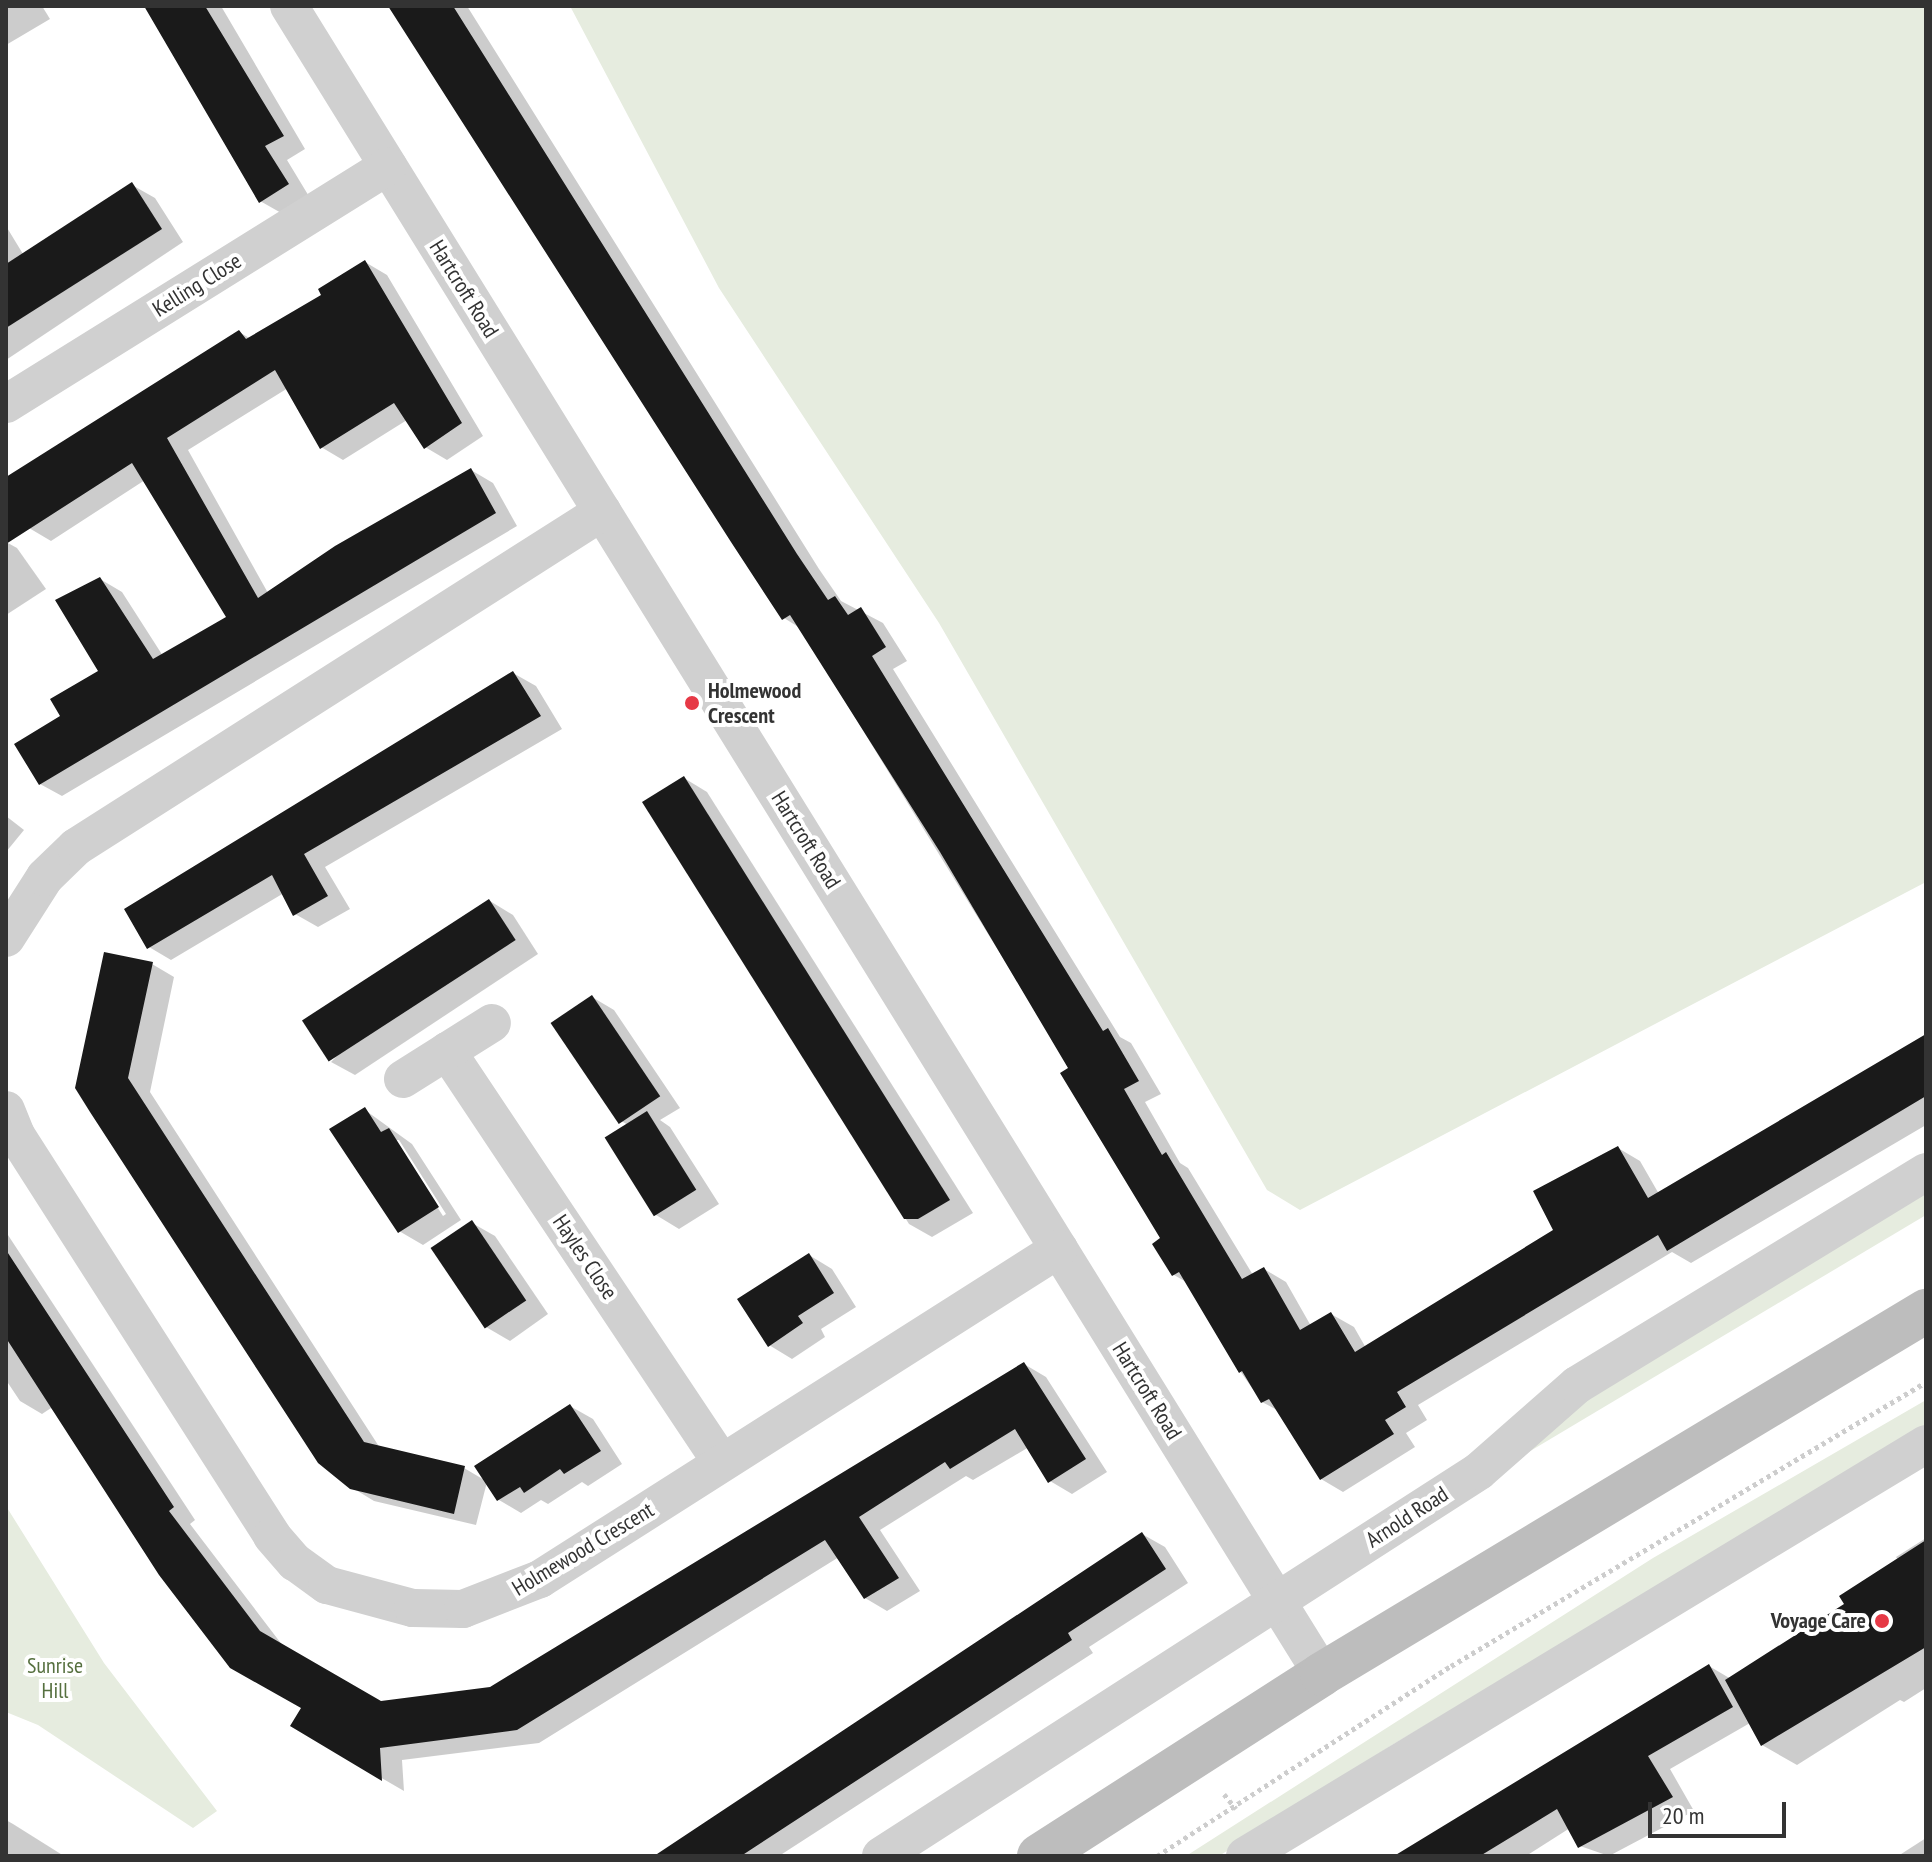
<!DOCTYPE html>
<style>
body{margin:0}
#map{position:relative;width:1932px;height:1862px;overflow:hidden;background:#fff;font-family:"PT Sans Narrow",sans-serif}
div>[style]{position:absolute}
.green>*{inset:0;background:#e6ecdf}
.shadow>*{inset:0;background:#0003}
.building>*{inset:0;background:#1a1a1a;transform-origin:0 0}
.path>*{height:5px;margin-top:-2.5px;transform-origin:0;background:repeating-linear-gradient(90deg,#cdcdcd 0 4px,transparent 0 8px)}
.street>*{height:38px;margin:-19px;padding:0 19px;transform-origin:19px;border-radius:19px;background:#d0d0d0}
.secondary>*{height:44px;margin:-22px;padding:0 22px;transform-origin:22px;border-radius:22px;background:#bdbdbd}
.dots>*{width:22px;height:22px;translate:-50% -50%;box-sizing:border-box;border:4px solid #fff;border-radius:50%}
span{translate:-50% -50%;white-space:nowrap;text-align:center;line-height:1.15;-webkit-text-stroke:8px #fff;paint-order:stroke}
.street-label{font-size:22px;color:#333}
.poi-label{font-size:22px;color:#333;font-weight:700}
.left{translate:0 -50%;text-align:left}
.right{translate:-100% -50%;text-align:right}
.park-label{font-size:22px;color:#56703f}
.frame{position:absolute;inset:0;border:8px solid #333;pointer-events:none}
.scale{position:absolute;left:1648px;top:1802px;width:138px;height:36px;box-sizing:border-box;border:4px solid #333;border-top:0;padding-left:10px;font-size:24px;line-height:28px;white-space:nowrap;color:#333;-webkit-text-stroke:6px #fff;paint-order:stroke}
</style>
<div id="map">
<div class="green">
<div style="clip-path:polygon(570px 6px,1926px 6px,1926px 882px,1300px 1210px,1267px 1190px,939px 623px,719px 288px)"></div>
<div style="clip-path:polygon(1926px 1191px,1926px 1215px,1512px 1462px,1593px 1392px)"></div>
<div style="clip-path:polygon(1926px 1400px,1926px 1429px,1392px 1745px,1219px 1856px,1186px 1856px,1653px 1558px)"></div>
<div style="clip-path:polygon(6px 1506px,104px 1663px,217px 1811px,193px 1828px,38px 1725px,6px 1712px)"></div>
</div>
<div class="shadow">
<div style="clip-path:polygon(6px 6px,42px 6px,50px 19px,6px 45px)"></div>
<div style="clip-path:polygon(146px 6px,221px 6px,305px 149px,287px 160px,310px 198px,283px 214px,260px 201px)"></div>
<div style="clip-path:polygon(393px 6px,467px 6px,819px 569px,841px 601px,883px 623px,907px 661px,893px 669px,1120px 1037px,1131px 1043px,1161px 1094px,1145px 1102px,1180px 1163px,1188px 1168px,1253px 1275px,1264px 1269px,1286px 1282px,1311px 1326px,1331px 1314px,1354px 1327px,1366px 1348px,1556px 1231px,1618px 1148px,1640px 1161px,1659px 1194px,1926px 1037px,1926px 1125px,1691px 1263px,1672px 1252px,1418px 1405px,1427px 1420px,1406px 1433px,1415px 1447px,1343px 1492px,1321px 1479px,1279px 1411px,1262px 1402px,1240px 1371px,1188px 1283px,1174px 1275px,1163px 1239px,1071px 1069px,800px 628px,784px 618px)"></div>
<div style="clip-path:polygon(132px 185px,155px 198px,183px 242px,6px 360px,6px 226px,23px 254px)"></div>
<div style="clip-path:polygon(365px 262px,387px 275px,483px 436px,447px 460px,425px 447px,407px 420px,343px 460px,321px 447px,288px 388px,188px 450px,268px 593px,471px 470px,493px 483px,517px 526px,62px 796px,40px 784px,101px 672px,100px 579px,122px 592px,163px 656px,228px 618px,145px 480px,51px 541px,29px 528px,6px 492px,6px 480px,239px 332px,251px 339px,324px 295px)"></div>
<div style="clip-path:polygon(6px 542px,17px 548px,46px 589px,6px 615px)"></div>
<div style="clip-path:polygon(513px 673px,536px 686px,562px 729px,325px 867px,350px 909px,318px 927px,295px 914px,284px 893px,171px 960px,149px 947px)"></div>
<div style="clip-path:polygon(684px 778px,707px 792px,973px 1213px,932px 1237px,909px 1224px,645px 803px)"></div>
<div style="clip-path:polygon(6px 816px,24px 830px,6px 852px)"></div>
<div style="clip-path:polygon(490px 901px,513px 915px,538px 954px,355px 1075px,331px 1062px)"></div>
<div style="clip-path:polygon(152px 964px,174px 977px,150px 1092px,380px 1448px,464px 1468px,486px 1481px,570px 1406px,593px 1419px,622px 1464px,588px 1486px,582px 1482px,548px 1504px,541px 1500px,521px 1513px,499px 1500px,487px 1482px,476px 1525px,374px 1501px,351px 1487px,77px 1087px)"></div>
<div style="clip-path:polygon(592px 997px,614px 1010px,680px 1108px,660px 1120px,670px 1127px,719px 1204px,679px 1229px,656px 1215px,628px 1125px,618px 1119px)"></div>
<div style="clip-path:polygon(evenodd,365px 1110px,412px 1144px,461px 1220px,423px 1245px,399px 1231px,365px 1110px,394px 1140px,399px 1140px,446px 1214px,443px 1216px,394px 1140px)"></div>
<div style="clip-path:polygon(472px 1223px,495px 1236px,548px 1314px,510px 1341px,486px 1327px)"></div>
<div style="clip-path:polygon(6px 1232px,195px 1520px,190px 1524px,283px 1646px,381px 1703px,491px 1688px,1024px 1364px,1046px 1377px,1107px 1472px,1072px 1494px,1050px 1481px,1029px 1447px,973px 1480px,966px 1476px,880px 1530px,920px 1591px,887px 1611px,865px 1598px,839px 1557px,539px 1743px,402px 1760px,404px 1791px,292px 1726px,303px 1707px,51px 1408px,42px 1414px,20px 1401px,6px 1380px)"></div>
<div style="clip-path:polygon(809px 1255px,832px 1269px,856px 1307px,821px 1329px,825px 1337px,792px 1359px,769px 1345px)"></div>
<div style="clip-path:polygon(1142px 1534px,1165px 1547px,1188px 1583px,1089px 1647px,1093px 1653px,779px 1856px,662px 1856px)"></div>
<div style="clip-path:polygon(1926px 1538px,1926px 1688px,1904px 1702px,1900px 1700px,1797px 1765px,1762px 1745px,1750px 1723px,1670px 1769px,1694px 1811px,1609px 1856px,1580px 1846px,1570px 1828px,1526px 1856px,1397px 1856px,1709px 1666px,1731px 1679px,1847px 1605px,1898px 1560px,1896px 1557px)"></div>
<div style="clip-path:polygon(6px 1820px,13px 1824px,64px 1856px,6px 1856px)"></div>
<div style="clip-path:polygon(1926px 1838px,1926px 1856px,1898px 1856px)"></div>
</div>
<div class="building">
<div style="clip-path:polygon(144px 6px,205px 6px,284px 136px,265px 146px,289px 184px,259px 203px)"></div>
<div style="clip-path:polygon(388px 6px,453px 6px,797px 554px,828px 600px,835px 596px,848px 615px,861px 607px,886px 647px,872px 656px,1103px 1031px,1108px 1028px,1139px 1081px,1124px 1089px,1162px 1155px,1166px 1152px,1242px 1279px,1264px 1267px,1300px 1330px,1331px 1312px,1355px 1352px,1553px 1230px,1533px 1191px,1618px 1146px,1648px 1198px,1926px 1034px,1926px 1096px,1667px 1251px,1658px 1235px,1397px 1392px,1406px 1407px,1385px 1420px,1394px 1434px,1320px 1480px,1269px 1399px,1261px 1403px,1242px 1371px,1239px 1373px,1179px 1272px,1172px 1276px,1152px 1244px,1160px 1238px,1060px 1073px,1068px 1068px,940px 852px,790px 615px,782px 620px,731px 542px)"></div>
<div style="clip-path:polygon(132px 182px,162px 229px,6px 328px,6px 264px)"></div>
<div style="clip-path:polygon(365px 260px,462px 423px,424px 449px,394px 403px,320px 449px,275px 370px,167px 438px,258px 598px,335px 546px,471px 468px,496px 513px,39px 785px,14px 744px,60px 716px,50px 699px,98px 671px,55px 600px,100px 577px,153px 659px,226px 617px,132px 463px,6px 544px,6px 477px,239px 330px,246px 339px,321px 295px,318px 289px)"></div>
<div style="clip-path:polygon(513px 671px,541px 716px,304px 854px,328px 896px,293px 916px,272px 875px,147px 949px,124px 909px)"></div>
<div style="clip-path:polygon(684px 776px,950px 1200px,918px 1219px,904px 1219px,642px 802px)"></div>
<div style="left:489px;top:899px;width:49px;height:223px;rotate:57deg"></div>
<div style="clip-path:polygon(104px 952px,153px 962px,128px 1078px,364px 1442px,465px 1466px,454px 1514px,350px 1489px,318px 1463px,90px 1112px,75px 1088px)"></div>
<div style="left:592px;top:995px;width:122px;height:50px;rotate:56deg"></div>
<div style="clip-path:polygon(365px 1107px,381px 1132px,389px 1128px,439px 1207px,398px 1233px,329px 1129px)"></div>
<div style="left:647px;top:1111px;width:93px;height:50px;rotate:58deg"></div>
<div style="left:472px;top:1220px;width:97px;height:50px;rotate:56deg"></div>
<div style="clip-path:polygon(6px 1250px,174px 1507px,169px 1511px,260px 1631px,381px 1701px,490px 1687px,1024px 1362px,1086px 1459px,1048px 1483px,1015px 1429px,950px 1469px,945px 1462px,859px 1517px,899px 1578px,864px 1599px,825px 1540px,517px 1730px,380px 1748px,382px 1781px,290px 1726px,301px 1708px,230px 1668px,159px 1575px,6px 1338px)"></div>
<div style="clip-path:polygon(809px 1253px,834px 1293px,798px 1316px,803px 1323px,768px 1347px,737px 1299px)"></div>
<div style="clip-path:polygon(570px 1404px,601px 1451px,564px 1474px,560px 1469px,524px 1493px,520px 1487px,497px 1501px,474px 1466px)"></div>
<div style="clip-path:polygon(1142px 1532px,1166px 1569px,1068px 1633px,1072px 1640px,741px 1856px,654px 1856px)"></div>
<div style="clip-path:polygon(1926px 1540px,1926px 1647px,1761px 1746px,1725px 1680px,1844px 1604px,1839px 1596px)"></div>
<div style="clip-path:polygon(1709px 1664px,1733px 1707px,1648px 1756px,1673px 1797px,1578px 1848px,1557px 1809px,1480px 1856px,1394px 1856px)"></div>
</div>
<div class="path">
<div style="left:1224px;top:1794px;width:19px;rotate:51deg"></div>
<div style="left:1157px;top:1856px;width:350px;rotate:-32.9deg"></div>
<div style="left:1451px;top:1666px;width:553px;rotate:-30.87deg"></div>
</div>
<div class="street">
<div style="left:289px;top:6px;width:1962px;rotate:58.23deg"></div>
<div style="left:6px;top:404px;width:450px;rotate:-31.9deg"></div>
<div style="left:6px;top:938px;width:72px;rotate:-57.4deg"></div>
<div style="left:45px;top:877px;width:43px;rotate:-44.1deg"></div>
<div style="left:76px;top:847px;width:624px;rotate:-32.49deg"></div>
<div style="left:447px;top:1051px;width:495px;rotate:56.3deg"></div>
<div style="left:403px;top:1079px;width:105px;rotate:-32.2deg"></div>
<div style="left:6px;top:1110px;width:27px;rotate:68deg"></div>
<div style="left:16px;top:1135px;width:476px;rotate:57.4deg"></div>
<div style="left:272px;top:1536px;width:35px;rotate:49deg"></div>
<div style="left:295px;top:1562px;width:39px;rotate:36deg"></div>
<div style="left:327px;top:1585px;width:89px;rotate:15deg"></div>
<div style="left:413px;top:1608px;width:50px;rotate:1.1deg"></div>
<div style="left:463px;top:1609px;width:83px;rotate:-21.3deg"></div>
<div style="left:540px;top:1579px;width:615px;rotate:-32.45deg"></div>
<div style="left:881px;top:1856px;width:711px;rotate:-32.77deg"></div>
<div style="left:1479px;top:1471px;width:130px;rotate:-41.3deg"></div>
<div style="left:1577px;top:1385px;width:409px;rotate:-31.4deg"></div>
<div style="left:1245px;top:1856px;width:796px;rotate:-31.17deg"></div>
</div>
<div class="secondary">
<div style="left:1039px;top:1856px;width:336px;rotate:-32.7deg"></div>
<div style="left:1322px;top:1674px;width:705px;rotate:-31.01deg"></div>
</div>
<div class="dots">
<div style="left:692px;top:703px;background:#e63946"></div>
<div style="left:1882px;top:1621px;background:#e63946"></div>
</div>
<div class="street-label">
<span style="left:197px;top:285px;rotate:-32deg">Kelling Close</span>
<span style="left:464px;top:289px;rotate:58deg">Hartcroft Road</span>
<span style="left:806px;top:840px;rotate:58deg">Hartcroft Road</span>
<span style="left:585px;top:1257px;rotate:56deg">Hayles Close</span>
<span style="left:1147px;top:1391px;rotate:58deg">Hartcroft Road</span>
<span style="left:1407px;top:1517px;rotate:-33deg">Arnold Road</span>
<span style="left:583px;top:1549px;rotate:-31deg">Holmewood Crescent</span>
</div>
<div class="poi-label">
<span class="left" style="left:708px;top:703px">Holmewood<br>Crescent</span>
<span class="right" style="left:1866px;top:1621px">Voyage Care</span>
</div>
<div class="park-label">
<span style="left:55px;top:1678px">Sunrise<br>Hill</span>
</div>
<div class="frame"></div>
<div class="scale">20 m</div>
</div>
